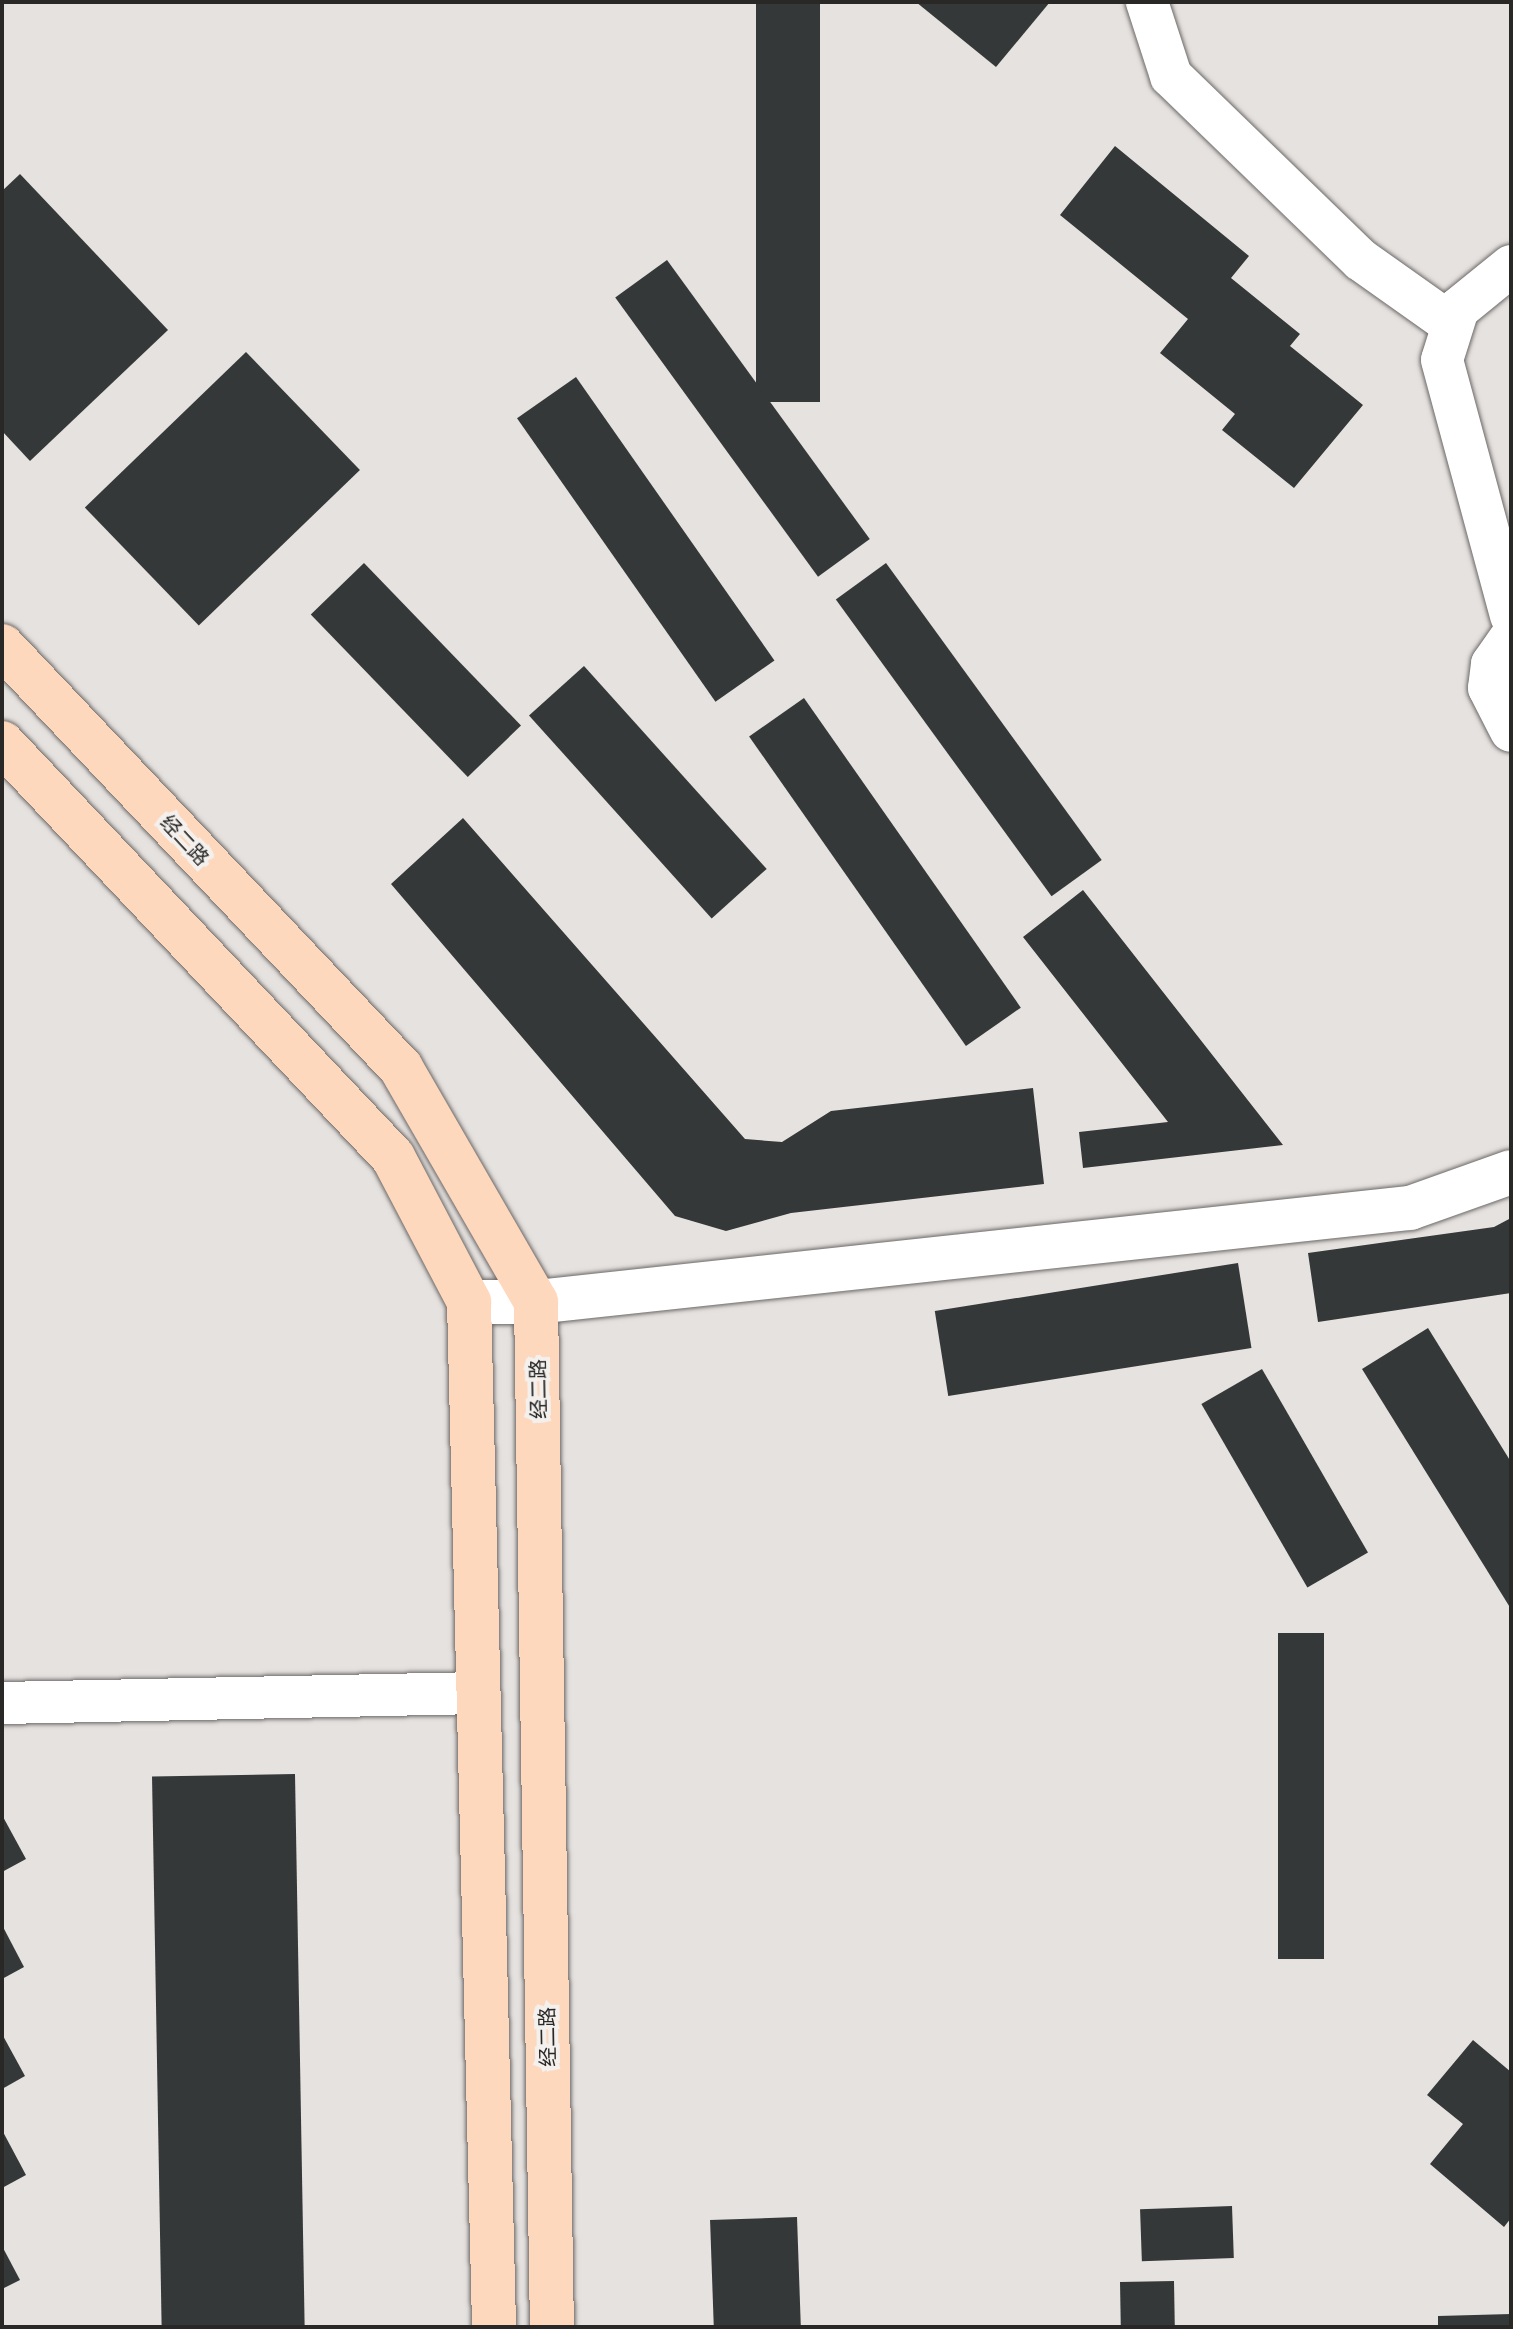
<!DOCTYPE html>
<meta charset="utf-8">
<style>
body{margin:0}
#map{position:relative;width:1513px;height:2329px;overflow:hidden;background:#e6e2e0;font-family:"Golos Text","Noto Sans SC",sans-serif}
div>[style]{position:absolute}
.building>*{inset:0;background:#353838;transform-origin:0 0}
.roads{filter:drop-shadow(0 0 2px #6b6866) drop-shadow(0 0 2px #6b6866)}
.minor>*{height:42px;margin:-21px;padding:0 21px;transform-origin:21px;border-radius:21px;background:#fff}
.tertiary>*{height:44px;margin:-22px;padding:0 22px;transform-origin:22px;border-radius:22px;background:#fff}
.primary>*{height:44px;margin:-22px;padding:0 22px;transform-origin:22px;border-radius:22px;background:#fed8bd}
span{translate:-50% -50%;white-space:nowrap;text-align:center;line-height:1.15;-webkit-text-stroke:8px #f3f0ed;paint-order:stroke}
.street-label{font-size:20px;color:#292827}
.frame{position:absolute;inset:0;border:4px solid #292827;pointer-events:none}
</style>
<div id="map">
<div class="building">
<div style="left:756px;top:2px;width:64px;height:400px"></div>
<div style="clip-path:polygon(916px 2px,1050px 2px,996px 67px)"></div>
<div style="clip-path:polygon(1115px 146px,1249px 256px,1231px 278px,1300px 334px,1290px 346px,1363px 405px,1294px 488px,1222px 430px,1235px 414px,1160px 353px,1188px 319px,1060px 215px)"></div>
<div style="clip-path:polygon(20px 174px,168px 330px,30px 461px,2px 431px,2px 191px)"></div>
<div style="left:667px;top:260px;width:345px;height:64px;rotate:54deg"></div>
<div style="left:246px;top:352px;width:164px;height:224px;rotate:46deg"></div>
<div style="left:576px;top:377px;width:346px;height:72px;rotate:55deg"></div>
<div style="left:364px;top:563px;width:226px;height:74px;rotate:46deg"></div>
<div style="left:886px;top:563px;width:367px;height:62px;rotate:54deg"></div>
<div style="left:584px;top:666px;width:273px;height:74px;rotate:48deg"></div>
<div style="left:804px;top:698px;width:378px;height:67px;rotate:55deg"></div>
<div style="clip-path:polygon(463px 818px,745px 1139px,782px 1142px,831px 1111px,1033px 1088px,1044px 1184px,791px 1213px,726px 1231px,675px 1216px,391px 884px)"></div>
<div style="clip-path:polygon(1083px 890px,1283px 1145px,1083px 1168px,1079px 1132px,1168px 1122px,1023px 937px)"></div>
<div style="clip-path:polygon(1511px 1218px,1511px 1293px,1318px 1322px,1308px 1253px,1494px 1227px)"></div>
<div style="left:1238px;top:1263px;width:86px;height:307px;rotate:81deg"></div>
<div style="clip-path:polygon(1428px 1328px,1511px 1462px,1511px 1609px,1362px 1369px)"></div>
<div style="left:1262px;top:1369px;width:212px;height:70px;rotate:60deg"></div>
<div style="left:1278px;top:1633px;width:46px;height:326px"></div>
<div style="left:295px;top:1774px;width:553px;height:143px;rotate:89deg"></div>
<div style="clip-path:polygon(2px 1815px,26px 1859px,2px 1872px)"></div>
<div style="clip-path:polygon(2px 1925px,24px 1967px,2px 1979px)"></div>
<div style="clip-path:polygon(2px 2034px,25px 2076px,2px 2089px)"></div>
<div style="clip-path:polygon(1473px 2040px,1511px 2072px,1511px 2218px,1504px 2227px,1430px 2164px,1463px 2124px,1427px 2095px)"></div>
<div style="clip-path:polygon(2px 2130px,26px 2175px,2px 2188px)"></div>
<div style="left:1232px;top:2206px;width:52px;height:92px;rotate:88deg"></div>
<div style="left:797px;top:2217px;width:110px;height:87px;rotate:88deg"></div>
<div style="clip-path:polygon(2px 2246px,20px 2280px,2px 2289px)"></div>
<div style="left:1174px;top:2281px;width:46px;height:54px;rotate:89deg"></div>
<div style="clip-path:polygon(1511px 2314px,1511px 2327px,1438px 2327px,1438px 2316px)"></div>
</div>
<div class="roads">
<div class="minor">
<div style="left:1147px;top:2px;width:78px;rotate:72deg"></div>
<div style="left:1171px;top:76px;width:264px;rotate:44.1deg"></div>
<div style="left:1361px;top:260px;width:109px;rotate:35.3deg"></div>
<div style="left:1511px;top:266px;width:68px;rotate:140.9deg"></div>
<div style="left:1458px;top:309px;width:53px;rotate:107.4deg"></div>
<div style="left:1442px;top:360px;width:265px;rotate:74.9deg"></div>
<div style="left:1511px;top:637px;width:33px;rotate:125deg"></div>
<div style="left:1492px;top:664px;width:24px;rotate:97deg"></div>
<div style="left:1489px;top:688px;width:48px;rotate:62.9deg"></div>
<div style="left:2px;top:1703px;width:477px;rotate:-1.2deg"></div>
</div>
<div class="tertiary">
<div style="left:469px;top:1302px;width:67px"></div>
<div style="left:536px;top:1302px;width:879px;rotate:-6.14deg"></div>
<div style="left:1410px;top:1208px;width:107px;rotate:-19.6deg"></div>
</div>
<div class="primary">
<div style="left:2px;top:646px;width:581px;rotate:46.6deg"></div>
<div style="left:401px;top:1068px;width:270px;rotate:60deg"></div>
<div style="left:536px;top:1302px;width:1025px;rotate:89.11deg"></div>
<div style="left:2px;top:743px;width:569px;rotate:46.64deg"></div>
<div style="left:393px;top:1157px;width:164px;rotate:62.3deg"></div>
<div style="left:469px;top:1302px;width:1025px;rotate:88.6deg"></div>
</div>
</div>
<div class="street-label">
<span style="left:185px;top:840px;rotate:47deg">经二路</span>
<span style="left:538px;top:1389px;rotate:-91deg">经二路</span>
<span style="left:547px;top:2037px;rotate:-91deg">经二路</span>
</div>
<div class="frame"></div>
</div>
